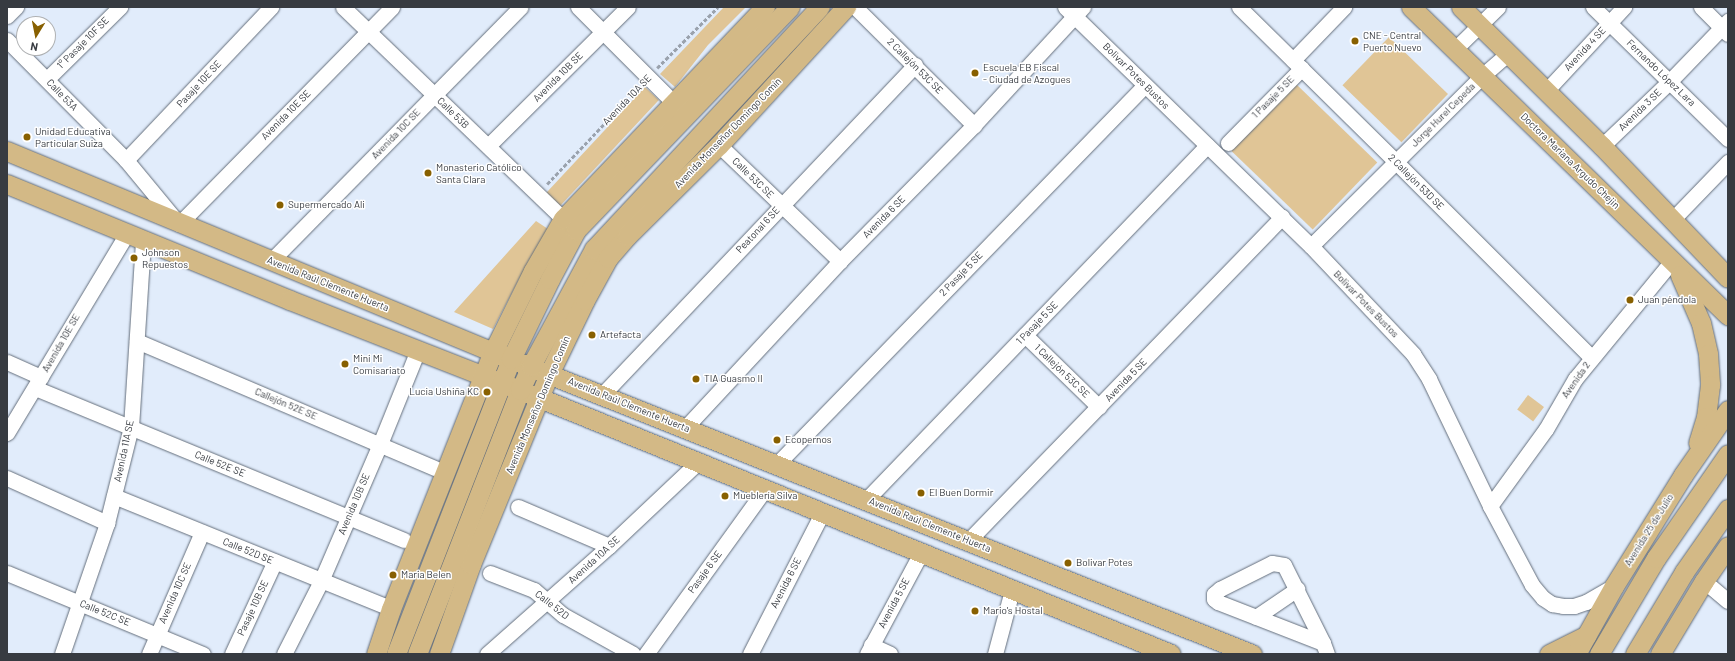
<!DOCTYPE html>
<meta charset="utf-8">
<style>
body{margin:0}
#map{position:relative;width:1735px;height:661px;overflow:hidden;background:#e1ecfb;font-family:Barlow,sans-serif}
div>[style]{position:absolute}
.green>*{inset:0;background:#e0c596;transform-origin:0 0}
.path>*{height:2.5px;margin-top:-1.25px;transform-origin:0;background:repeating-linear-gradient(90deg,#9aa2ad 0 4px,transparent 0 6px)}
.roads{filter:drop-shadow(0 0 1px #646e7b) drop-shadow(0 0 1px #646e7b)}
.minor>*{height:15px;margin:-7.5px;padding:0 7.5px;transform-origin:7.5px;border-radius:7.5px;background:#fff}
.major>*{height:19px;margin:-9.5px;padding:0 9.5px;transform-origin:9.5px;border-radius:9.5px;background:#d3b986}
.dots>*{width:11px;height:11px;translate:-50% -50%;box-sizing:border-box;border:2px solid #fff;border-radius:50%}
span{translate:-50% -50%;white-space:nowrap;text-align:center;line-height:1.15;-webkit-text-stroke:3px #fff;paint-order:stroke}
.poi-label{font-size:10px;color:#373b41}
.left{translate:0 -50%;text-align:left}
.right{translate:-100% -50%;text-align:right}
.street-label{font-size:10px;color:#373b41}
.frame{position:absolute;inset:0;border:8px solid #373b41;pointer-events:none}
.north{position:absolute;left:16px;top:16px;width:40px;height:40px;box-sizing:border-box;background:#fff;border:1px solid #afb1b3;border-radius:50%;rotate:190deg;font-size:11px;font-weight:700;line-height:16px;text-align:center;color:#373b41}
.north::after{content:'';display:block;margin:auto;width:14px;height:18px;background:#886000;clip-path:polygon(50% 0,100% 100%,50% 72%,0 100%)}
</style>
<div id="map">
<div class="green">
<div style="clip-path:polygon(724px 7px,746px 7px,708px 45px,675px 87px,660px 74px)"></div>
<div style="left:1389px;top:37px;width:82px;height:67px;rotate:44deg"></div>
<div style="left:1296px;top:84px;width:113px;height:93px;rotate:44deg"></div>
<div style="left:645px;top:87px;width:19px;height:145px;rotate:43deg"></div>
<div style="clip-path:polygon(536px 221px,548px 229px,519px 279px,493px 329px,454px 312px)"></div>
<div style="left:1528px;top:395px;width:20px;height:18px;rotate:37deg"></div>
</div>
<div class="path">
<div style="left:657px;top:68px;width:86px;rotate:-45deg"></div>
<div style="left:547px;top:184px;width:134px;rotate:-46.5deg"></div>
</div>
<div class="roads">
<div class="minor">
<div style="left:343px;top:7px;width:306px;rotate:43.9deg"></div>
<div style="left:578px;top:7px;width:136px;rotate:45deg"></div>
<div style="left:855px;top:7px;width:168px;rotate:44.8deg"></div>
<div style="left:1065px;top:7px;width:343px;rotate:44.2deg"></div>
<div style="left:1311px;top:246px;width:149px;rotate:46.6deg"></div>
<div style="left:1413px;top:354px;width:30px;rotate:57deg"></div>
<div style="left:1429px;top:379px;width:141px;rotate:64.3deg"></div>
<div style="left:1490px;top:506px;width:89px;rotate:62deg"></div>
<div style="left:1532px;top:585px;width:17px;rotate:50deg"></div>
<div style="left:1543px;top:598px;width:11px;rotate:34deg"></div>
<div style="left:1552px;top:604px;width:11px;rotate:10deg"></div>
<div style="left:1563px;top:606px;width:11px"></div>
<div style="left:1574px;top:606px;width:13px;rotate:-18deg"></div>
<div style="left:1586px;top:602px;width:32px;rotate:-30deg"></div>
<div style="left:1239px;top:7px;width:221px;rotate:44.6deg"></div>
<div style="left:1396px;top:162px;width:277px;rotate:45deg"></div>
<div style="left:1593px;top:7px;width:189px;rotate:44.4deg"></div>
<div style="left:1701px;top:7px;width:38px;rotate:45deg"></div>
<div style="left:7px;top:16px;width:13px;rotate:-45deg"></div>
<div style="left:7px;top:40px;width:169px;rotate:45.2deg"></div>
<div style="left:126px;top:160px;width:83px;rotate:50.4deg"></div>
<div style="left:179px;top:224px;width:304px;rotate:-45.5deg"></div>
<div style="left:1455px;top:49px;width:60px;rotate:-44.3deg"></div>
<div style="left:1293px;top:60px;width:74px;rotate:-46.1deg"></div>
<div style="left:47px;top:79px;width:103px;rotate:-44.6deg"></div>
<div style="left:1546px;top:91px;width:115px;rotate:-47.1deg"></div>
<div style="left:1228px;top:143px;width:105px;rotate:-45.4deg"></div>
<div style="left:719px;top:145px;width:168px;rotate:43.8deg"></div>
<div style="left:488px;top:146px;width:197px;rotate:-44.8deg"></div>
<div style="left:1602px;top:146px;width:93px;rotate:-43.7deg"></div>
<div style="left:1669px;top:82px;width:85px;rotate:-46deg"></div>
<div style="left:126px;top:160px;width:211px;rotate:-46.5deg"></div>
<div style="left:1672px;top:220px;width:81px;rotate:-46deg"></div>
<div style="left:1311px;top:246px;width:241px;rotate:-44.8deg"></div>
<div style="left:1482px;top:76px;width:35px;rotate:-41deg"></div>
<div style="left:271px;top:261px;width:356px;rotate:-45.5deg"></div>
<div style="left:1025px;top:335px;width:103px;rotate:44.2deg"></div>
<div style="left:137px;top:341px;width:324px;rotate:23.1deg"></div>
<div style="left:7px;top:362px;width:37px;rotate:24deg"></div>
<div style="left:35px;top:388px;width:399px;rotate:22.4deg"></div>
<div style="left:602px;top:395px;width:455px;rotate:-46.5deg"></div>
<div style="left:685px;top:428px;width:228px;rotate:-47.1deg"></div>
<div style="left:840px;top:261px;width:191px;rotate:-45.4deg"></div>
<div style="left:974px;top:125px;width:161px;rotate:-47.3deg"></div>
<div style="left:7px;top:433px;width:233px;rotate:-59deg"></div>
<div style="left:777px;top:464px;width:528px;rotate:-45.84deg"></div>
<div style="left:7px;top:478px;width:110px;rotate:24.2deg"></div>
<div style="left:114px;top:496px;width:289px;rotate:22.1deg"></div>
<div style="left:866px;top:500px;width:492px;rotate:-46.1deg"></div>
<div style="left:1490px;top:506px;width:95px;rotate:-54deg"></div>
<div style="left:1546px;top:429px;width:58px;rotate:-59.9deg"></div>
<div style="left:1575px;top:379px;width:153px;rotate:-50.6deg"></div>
<div style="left:518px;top:507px;width:99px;rotate:23.2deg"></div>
<div style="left:969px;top:540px;width:450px;rotate:-45.9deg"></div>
<div style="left:7px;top:573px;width:212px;rotate:22.5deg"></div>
<div style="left:490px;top:573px;width:47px;rotate:21.1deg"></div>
<div style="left:534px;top:590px;width:38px;rotate:41deg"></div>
<div style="left:563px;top:615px;width:80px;rotate:29.1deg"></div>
<div style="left:1704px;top:581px;width:31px;rotate:40deg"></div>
<div style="left:1256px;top:617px;width:50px;rotate:-34.3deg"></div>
<div style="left:1323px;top:643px;width:113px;rotate:-158.7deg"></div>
<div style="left:1218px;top:602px;width:5px;rotate:-143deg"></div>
<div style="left:1214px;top:599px;width:5px;rotate:-90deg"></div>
<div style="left:1214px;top:594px;width:8px;rotate:-40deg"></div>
<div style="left:1220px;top:589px;width:58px;rotate:-26.6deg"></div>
<div style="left:1272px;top:563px;width:12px;rotate:9deg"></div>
<div style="left:1284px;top:565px;width:87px;rotate:63.4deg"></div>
<div style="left:1323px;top:643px;width:12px;rotate:70deg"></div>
<div style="left:871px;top:645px;width:21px;rotate:25deg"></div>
<div style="left:62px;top:654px;width:139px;rotate:-71deg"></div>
<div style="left:107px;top:523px;width:99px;rotate:-76deg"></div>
<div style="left:131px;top:427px;width:187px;rotate:-86.3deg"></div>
<div style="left:149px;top:654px;width:133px;rotate:-66.5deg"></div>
<div style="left:232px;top:654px;width:102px;rotate:-65.2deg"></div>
<div style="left:284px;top:654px;width:82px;rotate:-63.1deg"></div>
<div style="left:321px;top:581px;width:149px;rotate:-66.7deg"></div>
<div style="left:380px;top:444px;width:101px;rotate:-68deg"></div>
<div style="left:487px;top:654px;width:163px;rotate:-41.5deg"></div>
<div style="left:609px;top:546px;width:122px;rotate:-43.3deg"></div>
<div style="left:646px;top:654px;width:203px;rotate:-54.2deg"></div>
<div style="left:750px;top:654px;width:158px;rotate:-62.9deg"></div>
<div style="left:867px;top:654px;width:115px;rotate:-61.9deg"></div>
<div style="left:995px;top:654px;width:66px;rotate:-75.1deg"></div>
</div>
<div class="major">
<div style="left:1411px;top:7px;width:442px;rotate:44.2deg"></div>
<div style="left:1461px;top:7px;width:198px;rotate:44.6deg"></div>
<div style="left:1602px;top:146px;width:182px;rotate:46.3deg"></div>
<div style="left:7px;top:151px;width:526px;rotate:22.47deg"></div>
<div style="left:493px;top:352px;width:817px;rotate:21.7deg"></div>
<div style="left:7px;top:184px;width:306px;rotate:22.3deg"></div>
<div style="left:290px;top:300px;width:247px;rotate:21.4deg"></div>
<div style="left:520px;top:390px;width:702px;rotate:22.07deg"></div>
<div style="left:1680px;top:275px;width:52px;rotate:66.4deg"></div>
<div style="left:1701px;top:323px;width:32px;rotate:77deg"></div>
<div style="left:1708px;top:354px;width:31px;rotate:86deg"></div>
<div style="left:1710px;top:385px;width:32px;rotate:97deg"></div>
<div style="left:1706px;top:417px;width:27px;rotate:107deg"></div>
<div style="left:376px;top:654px;width:47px;rotate:-71.6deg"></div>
<div style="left:391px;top:609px;width:277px;rotate:-68.4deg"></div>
<div style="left:493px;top:352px;width:90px;rotate:-63.7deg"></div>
<div style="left:533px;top:271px;width:60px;rotate:-60deg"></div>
<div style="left:563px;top:219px;width:293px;rotate:-46.4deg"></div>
<div style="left:396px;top:654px;width:317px;rotate:-68.7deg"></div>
<div style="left:511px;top:359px;width:89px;rotate:-64deg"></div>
<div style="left:550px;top:279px;width:55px;rotate:-62deg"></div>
<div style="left:576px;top:230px;width:309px;rotate:-46.2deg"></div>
<div style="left:417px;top:654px;width:283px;rotate:-68.7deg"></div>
<div style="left:520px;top:390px;width:26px;rotate:-65deg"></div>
<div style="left:531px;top:366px;width:133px;rotate:-61.7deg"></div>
<div style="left:594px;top:249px;width:331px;rotate:-47deg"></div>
<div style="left:439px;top:654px;width:96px;rotate:-70.4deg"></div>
<div style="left:471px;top:564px;width:205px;rotate:-67.7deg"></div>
<div style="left:549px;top:374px;width:82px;rotate:-64.1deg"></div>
<div style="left:585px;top:300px;width:48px;rotate:-61.3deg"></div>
<div style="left:608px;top:258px;width:29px;rotate:-49deg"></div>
<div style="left:627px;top:236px;width:129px;rotate:-44.7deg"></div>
<div style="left:719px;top:145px;width:188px;rotate:-47.4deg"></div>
<div style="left:1549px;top:654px;width:42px;rotate:-26.6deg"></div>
<div style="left:1576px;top:654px;width:78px;rotate:-60.8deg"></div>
<div style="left:1614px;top:586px;width:131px;rotate:-58.1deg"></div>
<div style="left:1683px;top:475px;width:79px;rotate:-55.3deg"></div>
<div style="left:1599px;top:654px;width:112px;rotate:-59.3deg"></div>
<div style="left:1656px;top:558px;width:126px;rotate:-55.3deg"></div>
<div style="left:1635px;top:654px;width:96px;rotate:-59.1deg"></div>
<div style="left:1684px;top:572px;width:77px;rotate:-55.1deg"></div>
<div style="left:1660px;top:654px;width:85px;rotate:-58.9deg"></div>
<div style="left:1704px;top:581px;width:42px;rotate:-55.6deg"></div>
</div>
</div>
<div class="dots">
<div style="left:1355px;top:41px;background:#886000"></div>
<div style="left:975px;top:73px;background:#886000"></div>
<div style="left:27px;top:137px;background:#886000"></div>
<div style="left:428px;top:173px;background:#886000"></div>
<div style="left:280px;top:205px;background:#886000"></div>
<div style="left:134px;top:258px;background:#886000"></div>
<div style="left:1630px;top:300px;background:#886000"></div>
<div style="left:592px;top:335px;background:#886000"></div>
<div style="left:345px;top:364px;background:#886000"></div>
<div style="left:696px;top:379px;background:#886000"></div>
<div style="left:487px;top:392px;background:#886000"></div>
<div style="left:777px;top:440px;background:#886000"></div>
<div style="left:921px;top:493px;background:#886000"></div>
<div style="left:725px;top:496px;background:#886000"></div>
<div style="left:1068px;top:563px;background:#886000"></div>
<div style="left:393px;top:575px;background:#886000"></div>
<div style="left:975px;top:611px;background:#886000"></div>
</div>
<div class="poi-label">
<span class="left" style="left:1363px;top:41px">CNE - Central<br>Puerto Nuevo</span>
<span class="left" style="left:983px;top:73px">Escuela EB Fiscal<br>- Ciudad de Azogues</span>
<span class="left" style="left:35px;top:137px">Unidad Educativa<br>Particular Suiza</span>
<span class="left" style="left:436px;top:173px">Monasterio Católico<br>Santa Clara</span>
<span class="left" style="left:288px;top:205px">Supermercado Ali</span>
<span class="left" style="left:142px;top:258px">Johnson<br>Repuestos</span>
<span class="left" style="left:1638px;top:300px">Juan péndola</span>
<span class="left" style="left:600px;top:335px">Artefacta</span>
<span class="left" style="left:353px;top:364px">Mini Mi<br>Comisariato</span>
<span class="left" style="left:704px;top:379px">TIA Guasmo II</span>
<span class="right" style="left:479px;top:392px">Lucia Ushiña KC</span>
<span class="left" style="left:785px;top:440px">Ecopernos</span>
<span class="left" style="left:929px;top:493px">El Buen Dormir</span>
<span class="left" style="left:733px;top:496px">Mueblería Silva</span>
<span class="left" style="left:1076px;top:563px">Bolivar Potes</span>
<span class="left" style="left:401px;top:575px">Maria Belen</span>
<span class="left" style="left:983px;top:611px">Mario's Hostal</span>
</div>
<div class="street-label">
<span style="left:83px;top:43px;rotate:-45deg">1° Pasaje 10F SE</span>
<span style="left:1585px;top:49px;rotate:-47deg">Avenida 4 SE</span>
<span style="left:915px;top:66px;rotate:45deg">2 Callejón 53C SE</span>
<span style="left:1661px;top:73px;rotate:44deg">Fernando López Lara</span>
<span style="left:1136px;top:76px;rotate:45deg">Bolivar Potes Bustos</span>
<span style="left:558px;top:77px;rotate:-45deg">Avenida 10B SE</span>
<span style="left:199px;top:84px;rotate:-47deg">Pasaje 10E SE</span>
<span style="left:62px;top:95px;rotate:46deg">Calle 53A</span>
<span style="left:1273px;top:97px;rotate:-45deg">1 Pasaje 5 SE</span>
<span style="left:627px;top:100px;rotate:-46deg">Avenida 10A SE</span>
<span style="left:1640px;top:110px;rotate:-44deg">Avenida 3 SE</span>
<span style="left:453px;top:113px;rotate:44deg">Calle 53B</span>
<span style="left:286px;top:115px;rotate:-45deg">Avenida 10E SE</span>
<span style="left:1443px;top:115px;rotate:-45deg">Jorge Hurel Cepeda</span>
<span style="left:728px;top:133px;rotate:-46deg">Avenida Monseñor Domingo Comín</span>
<span style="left:396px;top:134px;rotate:-46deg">Avenida 10C SE</span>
<span style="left:1570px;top:161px;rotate:44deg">Doctora Mariana Argudo Chejin</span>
<span style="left:753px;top:178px;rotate:44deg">Calle 53C SE</span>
<span style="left:1416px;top:182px;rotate:45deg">2 Callejón 53D SE</span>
<span style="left:884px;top:217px;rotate:-45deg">Avenida 6 SE</span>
<span style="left:758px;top:230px;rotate:-47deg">Peatonal 6 SE</span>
<span style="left:961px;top:274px;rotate:-46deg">2 Pasaje 5 SE</span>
<span style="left:328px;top:284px;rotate:22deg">Avenida Raúl Clemente Huerta</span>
<span style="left:1366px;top:304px;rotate:46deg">Bolivar Potes Bustos</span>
<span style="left:1037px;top:323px;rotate:-46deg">1 Pasaje 5 SE</span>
<span style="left:61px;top:343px;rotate:-60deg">Avenida 10E SE</span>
<span style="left:1062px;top:371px;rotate:44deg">1 Callejón 53C SE</span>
<span style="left:1126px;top:380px;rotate:-46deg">Avenida 5 SE</span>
<span style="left:1576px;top:380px;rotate:-55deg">Avenida 2</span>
<span style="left:286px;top:404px;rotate:23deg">Callejón 52E SE</span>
<span style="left:538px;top:405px;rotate:-67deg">Avenida Monseñor Domingo Comín</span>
<span style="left:629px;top:405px;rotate:22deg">Avenida Raúl Clemente Huerta</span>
<span style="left:124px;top:451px;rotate:-78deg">Avenida 11A SE</span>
<span style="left:220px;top:464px;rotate:22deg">Calle 52E SE</span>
<span style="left:354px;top:504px;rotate:-67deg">Avenida 10B SE</span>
<span style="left:930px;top:525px;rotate:22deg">Avenida Raúl Clemente Huerta</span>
<span style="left:1649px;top:530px;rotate:-58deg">Avenida 25 de Julio</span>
<span style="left:248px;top:551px;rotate:22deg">Calle 52D SE</span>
<span style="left:594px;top:560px;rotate:-42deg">Avenida 10A SE</span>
<span style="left:705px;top:572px;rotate:-54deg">Pasaje 6 SE</span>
<span style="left:786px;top:583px;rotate:-63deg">Avenida 6 SE</span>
<span style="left:175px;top:593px;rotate:-66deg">Avenida 10C SE</span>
<span style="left:894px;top:603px;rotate:-62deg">Avenida 5 SE</span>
<span style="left:552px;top:605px;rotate:38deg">Calle 52D</span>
<span style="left:253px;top:608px;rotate:-65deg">Pasaje 10B SE</span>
<span style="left:105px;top:613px;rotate:22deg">Calle 52C SE</span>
</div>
<div class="frame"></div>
<div class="north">N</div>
</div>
